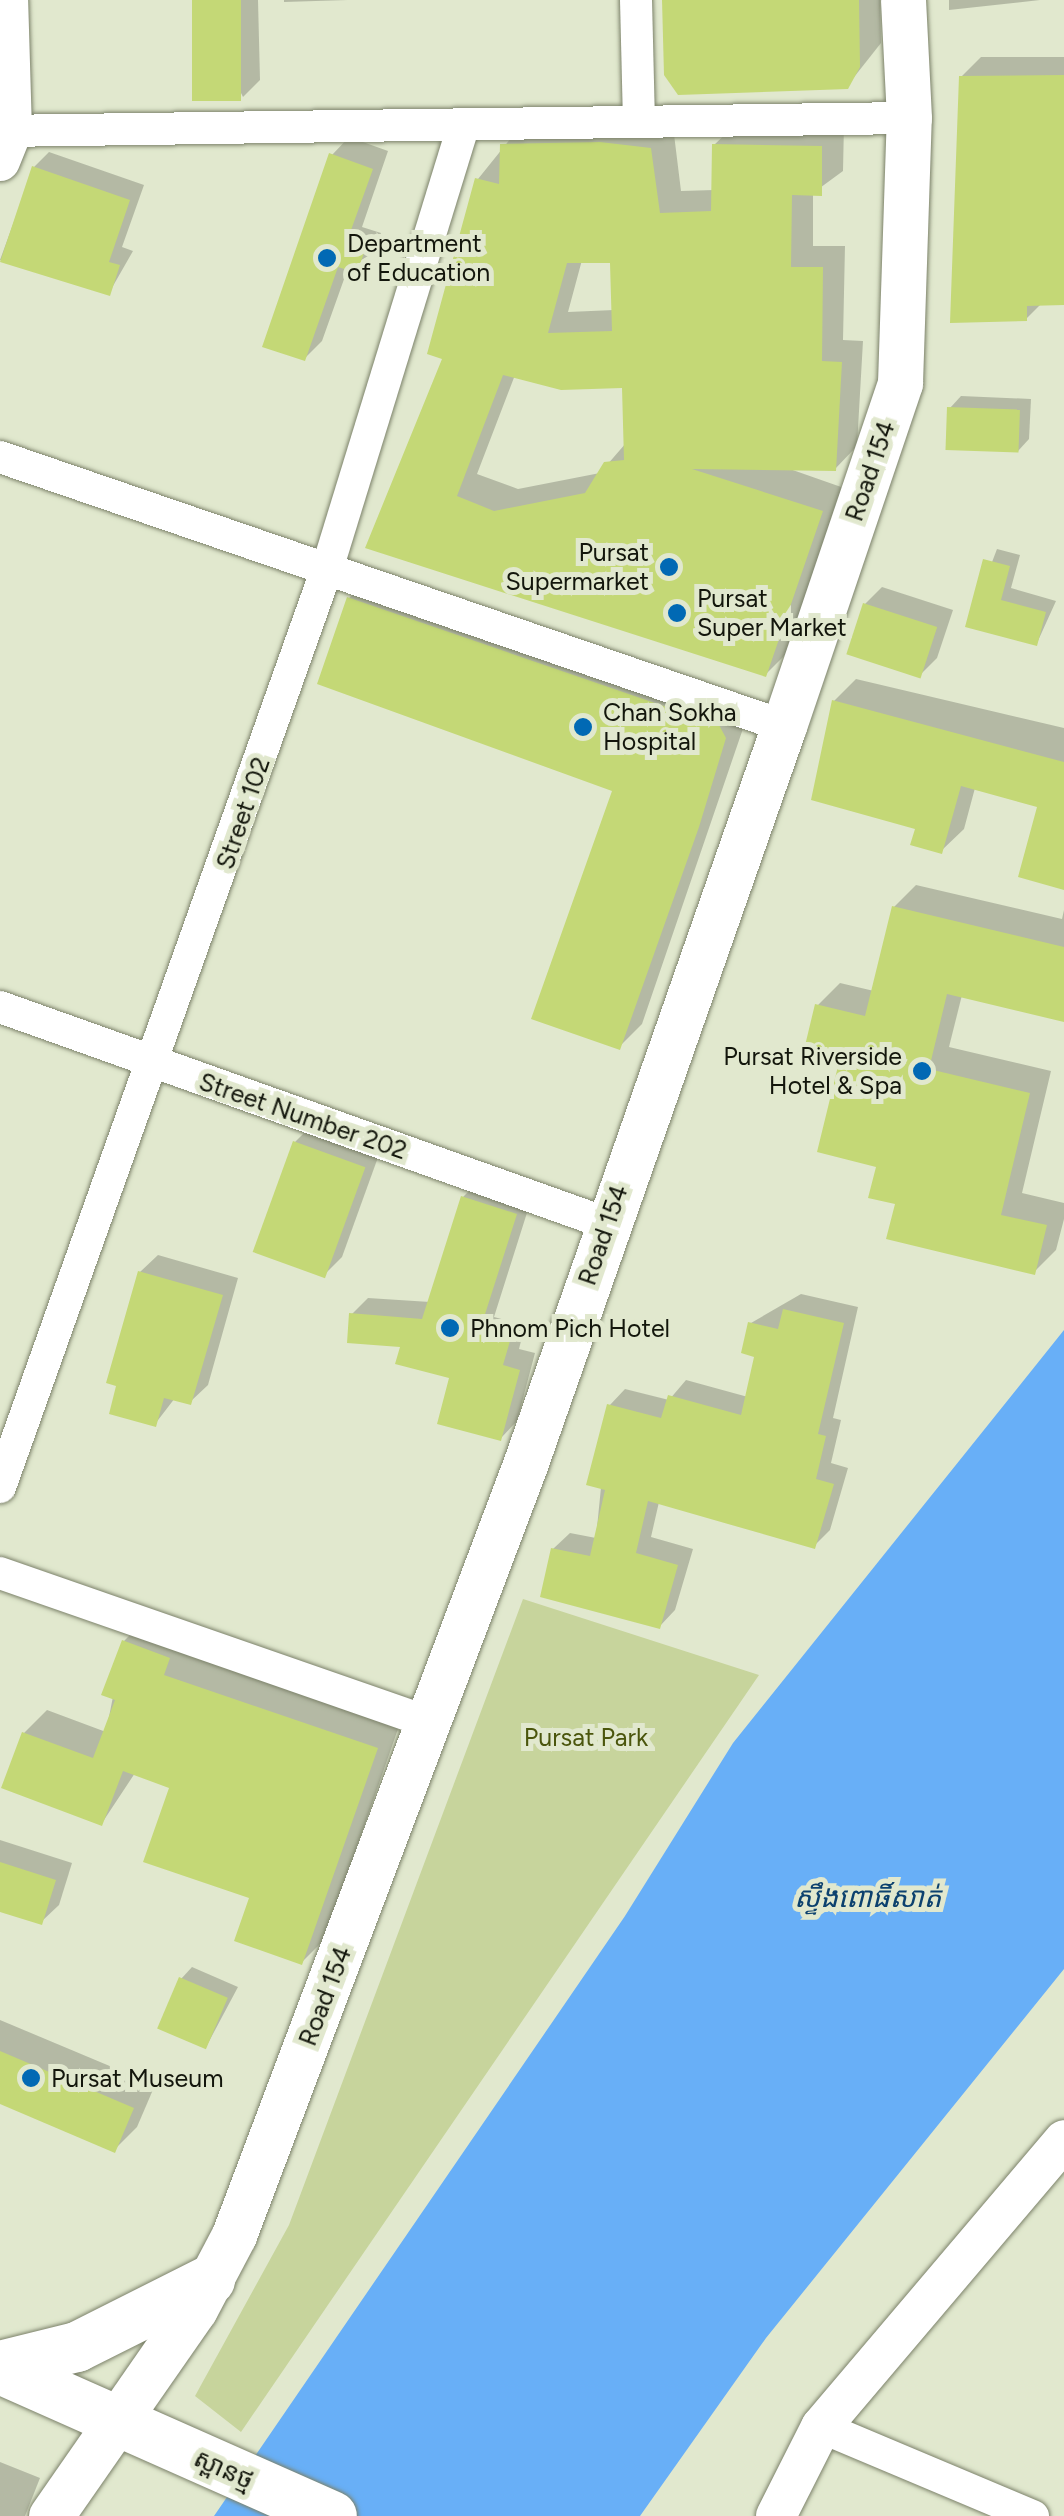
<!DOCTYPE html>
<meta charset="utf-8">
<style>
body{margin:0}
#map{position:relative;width:1064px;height:2516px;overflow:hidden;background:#e1e8ce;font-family:Figtree,"Noto Sans Khmer",sans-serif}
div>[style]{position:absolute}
.green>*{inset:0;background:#c7d49c}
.water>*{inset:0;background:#68aff7}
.shadow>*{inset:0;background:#0003}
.building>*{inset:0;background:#c4d876;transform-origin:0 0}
.roads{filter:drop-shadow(0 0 2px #7c826a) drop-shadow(0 0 2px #7c826a)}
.minor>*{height:32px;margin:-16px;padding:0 16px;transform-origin:16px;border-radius:16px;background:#fff}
.tertiary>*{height:40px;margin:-20px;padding:0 20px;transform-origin:20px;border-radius:20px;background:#fff}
.secondary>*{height:45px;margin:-22.5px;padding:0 22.5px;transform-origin:22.5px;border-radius:22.5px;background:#fff}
.primary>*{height:50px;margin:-25px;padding:0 25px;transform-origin:25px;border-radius:25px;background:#fff}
.dots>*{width:28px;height:28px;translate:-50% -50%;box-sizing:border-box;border:5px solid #e1e8ce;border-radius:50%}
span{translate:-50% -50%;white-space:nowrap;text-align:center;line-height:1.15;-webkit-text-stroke:10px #e1e8ce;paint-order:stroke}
.poi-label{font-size:25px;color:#13160c}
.left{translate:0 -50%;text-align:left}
.right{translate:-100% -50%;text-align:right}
.street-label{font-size:25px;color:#13160c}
.park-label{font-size:25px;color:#4b560d}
.water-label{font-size:28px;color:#0c416e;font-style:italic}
</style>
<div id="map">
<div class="green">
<div style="clip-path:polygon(523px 1599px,759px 1675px,241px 2432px,195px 2396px,289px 2225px)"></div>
</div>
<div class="water">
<div style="clip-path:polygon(1064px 1330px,1064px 1969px,766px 2338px,640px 2516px,214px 2516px,625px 1916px,733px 1743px)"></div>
</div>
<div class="shadow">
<div style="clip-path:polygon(194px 0,258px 0,260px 80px,243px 97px)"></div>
<div style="clip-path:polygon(284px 0,348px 0,284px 2px)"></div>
<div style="clip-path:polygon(664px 0,880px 0,881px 43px,847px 86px)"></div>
<div style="clip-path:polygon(949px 0,1040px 0,949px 10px)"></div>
<div style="clip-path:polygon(981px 57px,1064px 57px,1064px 302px,1042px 303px,1026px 319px,961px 77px)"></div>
<div style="clip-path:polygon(evenodd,524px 122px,673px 126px,681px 191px,714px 190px,714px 145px,737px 123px,844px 124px,843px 171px,813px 193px,813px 246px,845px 246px,843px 340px,863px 341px,857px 446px,835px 469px,787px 468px,844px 488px,788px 652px,766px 674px,368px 547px,446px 357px,478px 179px,524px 122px,582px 260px,612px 260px,614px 310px,568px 312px,582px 260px,524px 122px,515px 375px,624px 385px,626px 443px,600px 473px,518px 489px,477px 474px,515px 375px)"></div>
<div style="clip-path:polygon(349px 137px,388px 151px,362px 227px,381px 233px,373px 253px,348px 268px,322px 341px,305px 358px,332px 155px)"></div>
<div style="clip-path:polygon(49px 152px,144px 185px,122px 247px,133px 251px,109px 293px,0 260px,34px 167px)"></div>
<div style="clip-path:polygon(961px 396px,1031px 399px,1029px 439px,1018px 451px,950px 408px)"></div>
<div style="clip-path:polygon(997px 549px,1020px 555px,1011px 588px,1056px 601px,1037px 643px,968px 625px)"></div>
<div style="clip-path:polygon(372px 576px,748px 714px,642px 1024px,619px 1047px,616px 790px,349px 598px)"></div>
<div style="clip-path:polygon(882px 587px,953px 610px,937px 658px,920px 675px,865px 604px)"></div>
<div style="clip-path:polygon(856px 679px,1064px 728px,1064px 887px,1040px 805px,975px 788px,964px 829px,941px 851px,834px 701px)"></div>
<div style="clip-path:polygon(916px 885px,1062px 919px,1064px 910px,1064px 1019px,962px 995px,949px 1047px,1051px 1071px,1022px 1193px,1064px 1203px,1064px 1219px,1056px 1250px,1034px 1272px,898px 1202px,818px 1005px,840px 983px,874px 991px,894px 907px)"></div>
<div style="clip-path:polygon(312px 1125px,381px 1149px,342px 1257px,324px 1275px,295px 1142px)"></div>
<div style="clip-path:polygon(480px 1180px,532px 1197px,494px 1317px,525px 1325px,519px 1349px,535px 1353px,517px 1421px,501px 1438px,453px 1376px,352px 1314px,368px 1298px,430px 1302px,463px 1197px)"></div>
<div style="clip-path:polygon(158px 1255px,238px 1278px,208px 1385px,190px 1402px,175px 1398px,155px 1424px,140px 1272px)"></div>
<div style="clip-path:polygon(801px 1294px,858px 1307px,833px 1418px,841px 1420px,831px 1463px,848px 1468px,830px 1530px,814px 1546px,659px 1502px,651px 1537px,693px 1549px,675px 1610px,659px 1627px,553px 1549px,570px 1533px,596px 1538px,609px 1406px,625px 1389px,669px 1400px,686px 1380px,748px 1397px,757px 1355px,751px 1323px)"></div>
<div style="clip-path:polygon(147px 1618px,399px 1726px,325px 1939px,302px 1962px,172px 1787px,135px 1773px,102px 1823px,24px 1733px,47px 1710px,106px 1732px,124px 1641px)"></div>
<div style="clip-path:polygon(0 1840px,72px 1863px,59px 1905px,41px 1922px,0 1909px)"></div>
<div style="clip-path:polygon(192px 1967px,238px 1987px,206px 2047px,181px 1979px)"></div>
<div style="clip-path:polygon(0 2020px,155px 2085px,137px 2127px,114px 2150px,0 2101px)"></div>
<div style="clip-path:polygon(0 2462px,40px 2478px,25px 2516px,0 2516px)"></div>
</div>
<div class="building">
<div style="left:192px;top:0;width:49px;height:101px"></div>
<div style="clip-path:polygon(662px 0,859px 0,860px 67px,848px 89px,678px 95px,664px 75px)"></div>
<div style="clip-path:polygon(1064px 75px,1064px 305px,1027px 306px,1027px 321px,950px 323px,959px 76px)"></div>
<div style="clip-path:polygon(evenodd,600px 142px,651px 148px,660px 213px,711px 211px,712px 144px,822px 146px,822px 196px,792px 195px,791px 267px,823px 267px,822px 361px,842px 362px,836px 471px,692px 469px,823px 511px,766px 677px,365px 548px,442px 359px,427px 354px,475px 178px,499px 184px,500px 144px,600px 142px,567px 263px,610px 263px,612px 331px,548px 333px,567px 263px,600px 142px,503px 375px,561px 390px,622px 388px,624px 460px,604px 462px,585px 493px,494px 511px,457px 496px,503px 375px)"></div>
<div style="clip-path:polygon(329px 153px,373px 169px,346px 244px,365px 250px,357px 273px,338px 267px,305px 361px,262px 347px)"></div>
<div style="clip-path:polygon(32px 166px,130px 200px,109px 262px,120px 265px,110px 296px,0 262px)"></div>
<div style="left:947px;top:407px;width:73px;height:43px;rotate:2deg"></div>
<div style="clip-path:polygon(983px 559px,1010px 566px,1001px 600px,1046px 612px,1037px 646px,965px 627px)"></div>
<div style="clip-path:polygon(347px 597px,719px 725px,726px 738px,699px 827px,620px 1050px,531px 1019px,612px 791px,317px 684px)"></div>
<div style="left:863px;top:603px;width:78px;height:54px;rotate:18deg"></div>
<div style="clip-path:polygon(832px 700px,1064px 762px,1064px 890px,1018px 877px,1037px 807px,961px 786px,942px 854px,910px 845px,915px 829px,811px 800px)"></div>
<div style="clip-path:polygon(892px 906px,1064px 947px,1064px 1022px,947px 994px,929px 1069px,1030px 1093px,1001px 1215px,1047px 1225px,1035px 1275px,886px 1239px,895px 1204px,868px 1198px,876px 1167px,817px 1152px,839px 1062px,803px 1054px,815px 1004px,865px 1016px)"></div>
<div style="left:293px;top:1141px;width:77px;height:118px;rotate:20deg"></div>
<div style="clip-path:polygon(461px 1196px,517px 1214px,479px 1333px,510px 1341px,503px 1365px,520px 1370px,501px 1441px,437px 1424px,449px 1378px,395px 1364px,400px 1347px,347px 1343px,349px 1313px,422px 1319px)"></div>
<div style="clip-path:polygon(138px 1271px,223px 1295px,191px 1405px,164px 1398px,156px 1427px,109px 1414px,116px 1386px,106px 1383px)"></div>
<div style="clip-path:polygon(783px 1309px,844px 1323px,818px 1434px,826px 1436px,816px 1479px,834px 1484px,815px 1549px,648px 1501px,636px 1553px,678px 1565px,660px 1629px,540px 1597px,551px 1548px,590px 1556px,605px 1490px,586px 1485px,607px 1404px,661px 1418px,668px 1395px,741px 1415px,754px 1357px,741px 1353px,748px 1322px,778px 1329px)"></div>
<div style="clip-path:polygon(122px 1640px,170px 1658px,164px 1675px,378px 1748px,302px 1965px,234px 1941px,249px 1898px,143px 1862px,169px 1788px,123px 1771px,102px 1826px,1px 1788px,22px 1732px,93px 1758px,115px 1700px,101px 1695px)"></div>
<div style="clip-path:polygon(0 1862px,56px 1880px,42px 1925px,0 1912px)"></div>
<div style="left:179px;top:1977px;width:53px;height:56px;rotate:23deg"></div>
<div style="clip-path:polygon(0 2051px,134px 2108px,115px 2153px,0 2104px)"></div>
</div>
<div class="roads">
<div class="minor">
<div style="left:636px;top:0;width:120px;rotate:88.6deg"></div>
<div style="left:0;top:131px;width:909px;rotate:-0.82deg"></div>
<div style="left:0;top:457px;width:829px;rotate:18.94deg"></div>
<div style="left:0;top:1007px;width:643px;rotate:19.62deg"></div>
<div style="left:0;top:1487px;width:978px;rotate:-70.4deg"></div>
<div style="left:328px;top:566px;width:455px;rotate:-72.9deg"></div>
<div style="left:0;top:1573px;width:455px;rotate:19.2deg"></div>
<div style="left:821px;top:2427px;width:230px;rotate:22.8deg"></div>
</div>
<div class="tertiary">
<div style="left:0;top:161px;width:32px;rotate:-68deg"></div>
<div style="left:12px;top:131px;width:131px;rotate:-91.7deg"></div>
<div style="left:776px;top:2516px;width:100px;rotate:-63.2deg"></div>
<div style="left:821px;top:2427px;width:376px;rotate:-49.7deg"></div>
</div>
<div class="secondary">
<div style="left:51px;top:2516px;width:252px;rotate:-55.2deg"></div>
<div style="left:195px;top:2309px;width:84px;rotate:-62.2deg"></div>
<div style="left:234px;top:2235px;width:823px;rotate:-69.3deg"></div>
<div style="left:525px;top:1465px;width:783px;rotate:-70.69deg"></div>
<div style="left:784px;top:726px;width:362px;rotate:-71.3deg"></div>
<div style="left:900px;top:383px;width:265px;rotate:-88.1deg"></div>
<div style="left:909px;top:118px;width:118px;rotate:-92.9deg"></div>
</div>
<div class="primary">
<div style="left:0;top:2366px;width:79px;rotate:-13.9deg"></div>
<div style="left:77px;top:2347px;width:149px;rotate:-26.7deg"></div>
<div style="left:0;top:2369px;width:363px;rotate:23.9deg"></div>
</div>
</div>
<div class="dots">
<div style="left:327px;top:258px;background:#0169b4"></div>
<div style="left:669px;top:567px;background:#0169b4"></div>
<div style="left:677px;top:613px;background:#0169b4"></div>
<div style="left:583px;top:727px;background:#0169b4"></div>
<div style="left:922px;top:1071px;background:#0169b4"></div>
<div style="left:450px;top:1328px;background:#0169b4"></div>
<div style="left:31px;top:2078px;background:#0169b4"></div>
</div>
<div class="poi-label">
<span class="left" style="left:347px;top:258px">Department<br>of Education</span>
<span class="right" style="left:649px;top:567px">Pursat<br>Supermarket</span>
<span class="left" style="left:697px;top:613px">Pursat<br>Super Market</span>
<span class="left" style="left:603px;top:727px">Chan Sokha<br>Hospital</span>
<span class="right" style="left:902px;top:1071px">Pursat Riverside<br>Hotel &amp; Spa</span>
<span class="left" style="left:470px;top:1328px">Phnom Pich Hotel</span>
<span class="left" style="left:51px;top:2078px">Pursat Museum</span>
</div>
<div class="street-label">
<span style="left:870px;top:471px;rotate:-71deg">Road 154</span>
<span style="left:243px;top:813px;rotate:-71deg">Street 102</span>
<span style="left:303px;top:1116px;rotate:19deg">Street Number 202</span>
<span style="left:603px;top:1235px;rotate:-71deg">Road 154</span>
<span style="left:325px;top:1996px;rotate:-69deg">Road 154</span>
<span style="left:224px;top:2469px;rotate:24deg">ស្ពានថ្ម</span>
</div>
<div class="park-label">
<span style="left:586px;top:1737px">Pursat Park</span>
</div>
<div class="water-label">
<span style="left:868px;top:1897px">ស្ទឹងពោធិ៍សាត់</span>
</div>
</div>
